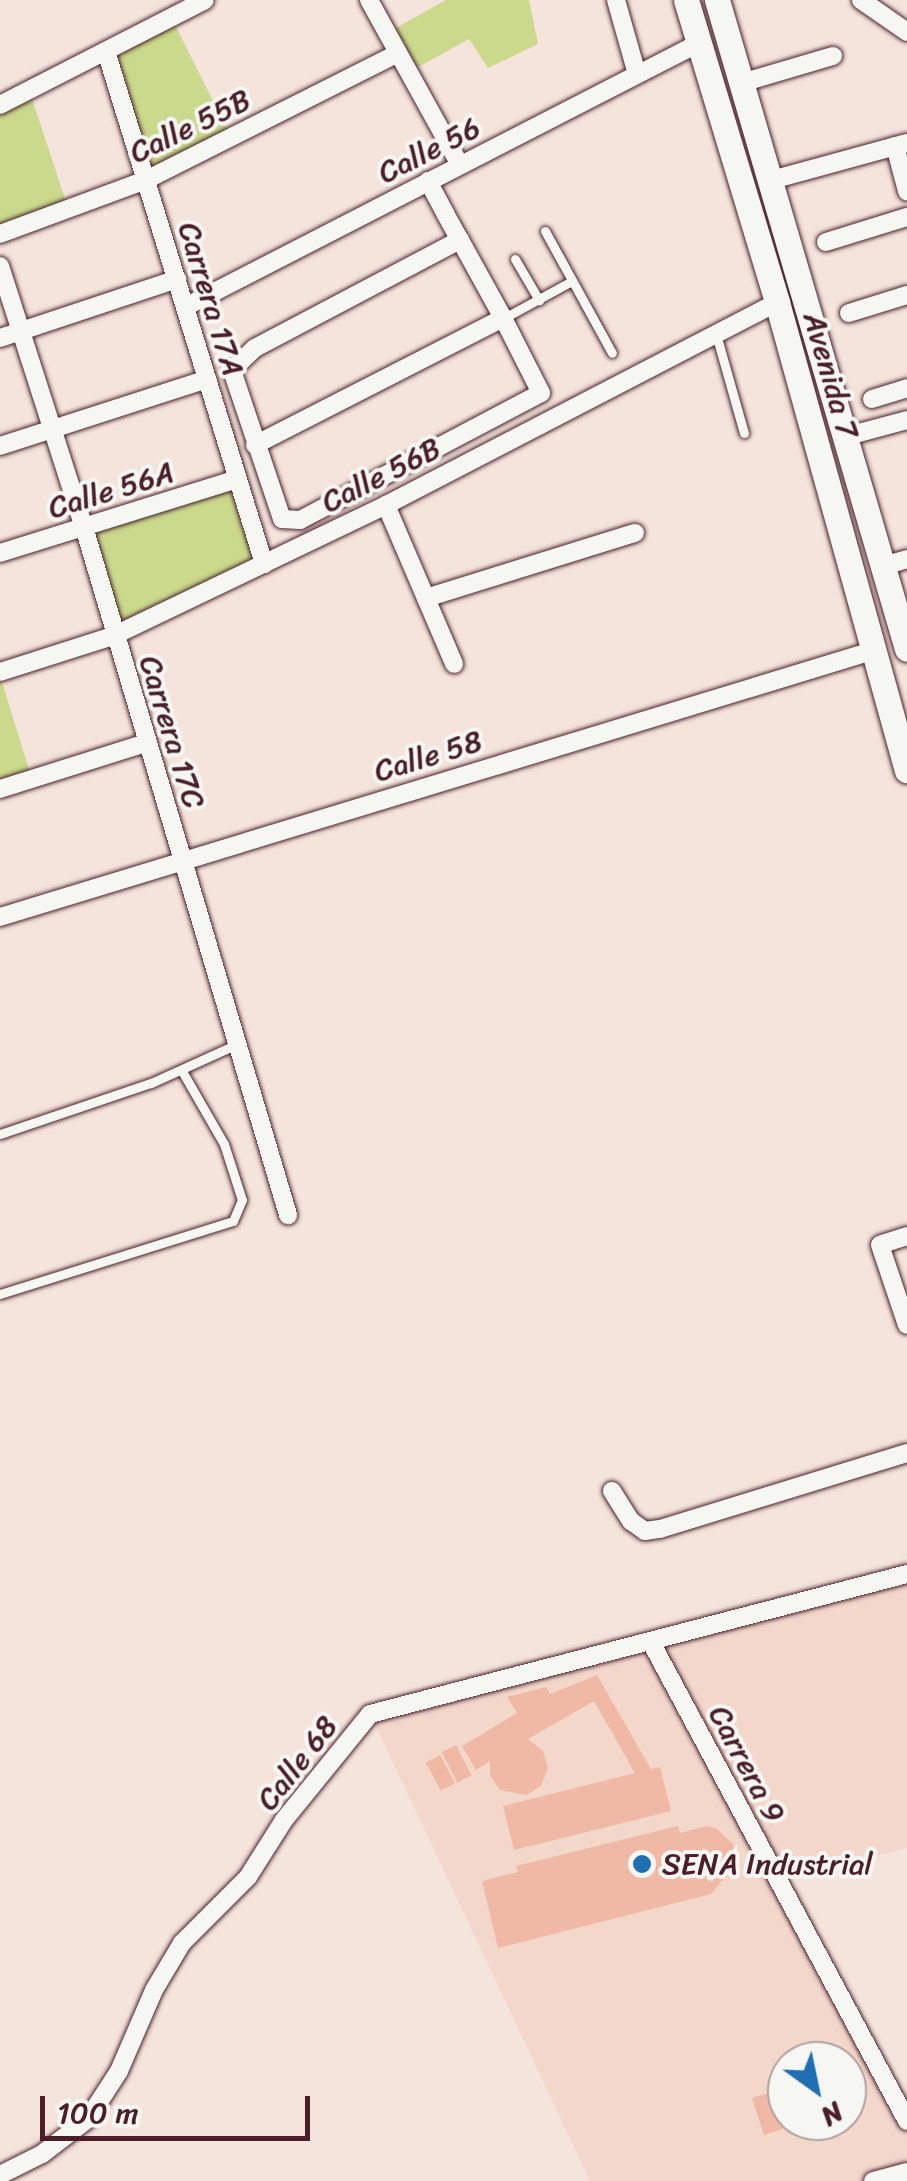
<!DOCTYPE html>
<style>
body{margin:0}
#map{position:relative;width:907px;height:2181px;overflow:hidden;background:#f4e4db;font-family:Sriracha,sans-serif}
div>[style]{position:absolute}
.built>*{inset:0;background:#f3d7cb}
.green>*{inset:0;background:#cad98c}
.building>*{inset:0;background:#f0b9a6;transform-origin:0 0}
.roads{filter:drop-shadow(0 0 2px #4a1f2b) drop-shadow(0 0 2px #4a1f2b)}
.lane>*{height:9px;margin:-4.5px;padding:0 4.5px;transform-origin:4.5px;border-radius:4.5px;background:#f6f6f2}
.street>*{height:18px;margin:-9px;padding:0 9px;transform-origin:9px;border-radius:9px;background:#f6f6f2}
.secondary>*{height:25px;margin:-12.5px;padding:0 12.5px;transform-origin:12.5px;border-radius:12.5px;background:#f6f6f2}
.dots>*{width:28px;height:28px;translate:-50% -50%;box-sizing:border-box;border:5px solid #f6f6f2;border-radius:50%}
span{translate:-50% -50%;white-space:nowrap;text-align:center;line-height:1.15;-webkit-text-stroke:8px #f6f6f2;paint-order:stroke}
.street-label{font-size:30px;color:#4a1f2b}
.poi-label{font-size:30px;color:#4a1f2b}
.left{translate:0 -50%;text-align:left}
.north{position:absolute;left:767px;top:2041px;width:100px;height:100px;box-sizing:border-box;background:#f6f6f2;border:2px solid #b1a0a2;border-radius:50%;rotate:147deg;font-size:28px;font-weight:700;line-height:40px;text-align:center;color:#4a1f2b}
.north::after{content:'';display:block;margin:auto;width:35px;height:45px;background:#1f6fb2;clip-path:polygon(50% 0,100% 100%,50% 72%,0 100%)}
.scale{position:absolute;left:40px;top:2096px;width:270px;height:45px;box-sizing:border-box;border:5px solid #4a1f2b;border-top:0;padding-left:12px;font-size:30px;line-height:35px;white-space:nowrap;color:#4a1f2b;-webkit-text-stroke:8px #f6f6f2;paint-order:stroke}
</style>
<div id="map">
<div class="built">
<div style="clip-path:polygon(evenodd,907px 1574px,907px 1848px,779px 1880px,907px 2121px,907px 2172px,873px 2181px,590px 2181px,370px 1714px,907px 1574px,787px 2061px,847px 2061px,847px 2121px,787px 2121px,787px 2061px)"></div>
</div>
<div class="green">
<div style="clip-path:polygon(446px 0,529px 0,538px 44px,488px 68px,469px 39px,409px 72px,387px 33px)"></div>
<div style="clip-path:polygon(171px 17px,231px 137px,146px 180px,106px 51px)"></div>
<div style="clip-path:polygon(29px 90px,69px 211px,0 234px,0 105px)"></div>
<div style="clip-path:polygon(238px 479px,264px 564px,113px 636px,84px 527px)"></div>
<div style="clip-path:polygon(0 676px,32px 779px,0 789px)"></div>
</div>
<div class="building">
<div style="clip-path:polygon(597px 1675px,651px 1769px,660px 1767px,671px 1811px,514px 1850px,503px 1806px,635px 1773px,594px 1701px,528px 1739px,543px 1751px,548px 1768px,541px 1786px,526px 1795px,500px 1790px,490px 1775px,490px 1761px,476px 1770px,462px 1746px,517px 1713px,507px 1697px,546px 1687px,550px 1694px)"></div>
<div style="left:456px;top:1745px;width:34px;height:16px;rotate:63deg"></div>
<div style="left:440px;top:1755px;width:32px;height:16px;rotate:62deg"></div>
<div style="clip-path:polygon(678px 1826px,680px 1833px,707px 1826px,717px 1829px,733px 1844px,736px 1864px,711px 1894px,498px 1948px,482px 1881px,518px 1872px,516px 1866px)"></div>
<div style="clip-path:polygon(787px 2087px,787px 2121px,804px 2122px,764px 2135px,752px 2098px)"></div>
</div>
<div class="roads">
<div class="lane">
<div style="left:545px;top:231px;width:139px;rotate:61.2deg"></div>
<div style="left:515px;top:259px;width:48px;rotate:59.7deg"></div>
<div style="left:504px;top:318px;width:77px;rotate:-28.6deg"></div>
<div style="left:716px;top:334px;width:103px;rotate:74.2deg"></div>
<div style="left:0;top:1134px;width:159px;rotate:-18.7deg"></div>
<div style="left:151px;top:1083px;width:94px;rotate:-24.4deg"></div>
<div style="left:0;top:1294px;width:244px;rotate:-17.4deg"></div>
<div style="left:233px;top:1221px;width:23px;rotate:-67deg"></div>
<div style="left:242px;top:1200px;width:59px;rotate:-107.8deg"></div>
<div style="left:224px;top:1144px;width:84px;rotate:-119.9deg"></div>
</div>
<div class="street">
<div style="left:369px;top:0;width:188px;rotate:61.1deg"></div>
<div style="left:616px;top:0;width:77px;rotate:74.2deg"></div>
<div style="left:861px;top:0;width:56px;rotate:34.8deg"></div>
<div style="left:106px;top:51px;width:537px;rotate:72.88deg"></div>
<div style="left:741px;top:83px;width:96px;rotate:-16.4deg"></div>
<div style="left:0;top:105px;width:230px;rotate:-27.1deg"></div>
<div style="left:895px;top:146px;width:47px;rotate:75.1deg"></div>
<div style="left:428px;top:181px;width:38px;rotate:62deg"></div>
<div style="left:446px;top:215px;width:29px;rotate:61deg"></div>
<div style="left:460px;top:240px;width:89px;rotate:61.1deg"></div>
<div style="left:503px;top:318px;width:84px;rotate:63.1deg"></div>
<div style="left:541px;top:393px;width:272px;rotate:152.2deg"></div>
<div style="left:300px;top:520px;width:18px;rotate:-177deg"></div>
<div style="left:282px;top:519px;width:157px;rotate:-108.6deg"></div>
<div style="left:232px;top:370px;width:32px;rotate:-44deg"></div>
<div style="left:255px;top:348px;width:232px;rotate:-27.8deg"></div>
<div style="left:768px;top:181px;width:144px;rotate:-15.3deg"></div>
<div style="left:0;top:234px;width:156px;rotate:-20.3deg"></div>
<div style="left:146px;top:180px;width:282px;rotate:-26.7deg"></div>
<div style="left:826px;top:242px;width:85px;rotate:-17.2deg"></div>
<div style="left:0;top:266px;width:274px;rotate:72.2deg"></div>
<div style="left:84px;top:527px;width:718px;rotate:73.48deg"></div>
<div style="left:185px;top:307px;width:578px;rotate:-27.19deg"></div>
<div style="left:849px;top:313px;width:61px;rotate:-17.2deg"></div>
<div style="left:0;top:338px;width:187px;rotate:-18.4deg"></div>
<div style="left:872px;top:399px;width:37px;rotate:-17deg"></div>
<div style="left:844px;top:437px;width:65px;rotate:-15.1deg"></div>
<div style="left:255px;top:445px;width:279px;rotate:-27.1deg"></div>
<div style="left:0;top:446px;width:218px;rotate:-17.9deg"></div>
<div style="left:386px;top:505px;width:173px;rotate:66.8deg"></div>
<div style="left:0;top:553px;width:249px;rotate:-17.3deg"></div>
<div style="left:883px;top:566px;width:25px;rotate:-16deg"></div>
<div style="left:426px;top:598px;width:219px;rotate:-17.3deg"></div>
<div style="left:0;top:672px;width:119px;rotate:-17.7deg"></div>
<div style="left:113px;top:636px;width:303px;rotate:-25.6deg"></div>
<div style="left:386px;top:505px;width:441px;rotate:-27.4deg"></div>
<div style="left:0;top:789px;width:153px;rotate:-17.5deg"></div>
<div style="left:0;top:917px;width:912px;rotate:-16.96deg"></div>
<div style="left:907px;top:1236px;width:28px;rotate:162deg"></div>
<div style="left:880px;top:1245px;width:84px;rotate:71.4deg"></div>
<div style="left:612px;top:1491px;width:36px;rotate:58deg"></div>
<div style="left:631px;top:1521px;width:17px;rotate:36deg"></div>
<div style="left:645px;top:1531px;width:15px;rotate:-8deg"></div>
<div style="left:660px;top:1529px;width:258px;rotate:-17.1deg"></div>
<div style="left:652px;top:1644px;width:541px;rotate:61.87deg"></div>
<div style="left:0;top:2175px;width:47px;rotate:-26.6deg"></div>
<div style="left:42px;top:2154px;width:58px;rotate:-37.3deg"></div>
<div style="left:88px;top:2119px;width:57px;rotate:-57.1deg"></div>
<div style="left:119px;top:2071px;width:88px;rotate:-66.6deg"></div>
<div style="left:154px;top:1990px;width:55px;rotate:-59.2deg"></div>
<div style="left:182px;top:1943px;width:93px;rotate:-45deg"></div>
<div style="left:248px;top:1877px;width:67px;rotate:-57.7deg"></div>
<div style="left:284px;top:1820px;width:136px;rotate:-50.9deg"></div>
<div style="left:370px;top:1714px;width:555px;rotate:-14.61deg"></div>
<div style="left:873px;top:2181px;width:35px;rotate:-15deg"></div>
</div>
<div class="secondary">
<div style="left:686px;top:0;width:315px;rotate:73.2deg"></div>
<div style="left:777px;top:302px;width:486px;rotate:74.5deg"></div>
<div style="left:717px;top:0;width:676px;rotate:73.68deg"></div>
</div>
</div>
<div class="dots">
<div style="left:642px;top:1864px;background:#1f6fb2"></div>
</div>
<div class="street-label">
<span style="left:190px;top:126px;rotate:-26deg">Calle 55B</span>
<span style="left:429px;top:150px;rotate:-27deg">Calle 56</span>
<span style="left:211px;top:299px;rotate:73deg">Carrera 17A</span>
<span style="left:831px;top:375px;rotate:74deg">Avenida 7</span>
<span style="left:381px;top:475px;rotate:-27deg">Calle 56B</span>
<span style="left:111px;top:490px;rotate:-17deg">Calle 56A</span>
<span style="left:172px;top:732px;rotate:73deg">Carrera 17C</span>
<span style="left:428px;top:756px;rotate:-17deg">Calle 58</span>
<span style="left:297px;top:1763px;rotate:-52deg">Calle 68</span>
<span style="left:747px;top:1764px;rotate:62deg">Carrera 9</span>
</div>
<div class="poi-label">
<span class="left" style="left:662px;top:1864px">SENA Industrial</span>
</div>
<div class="north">N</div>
<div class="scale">100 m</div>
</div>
